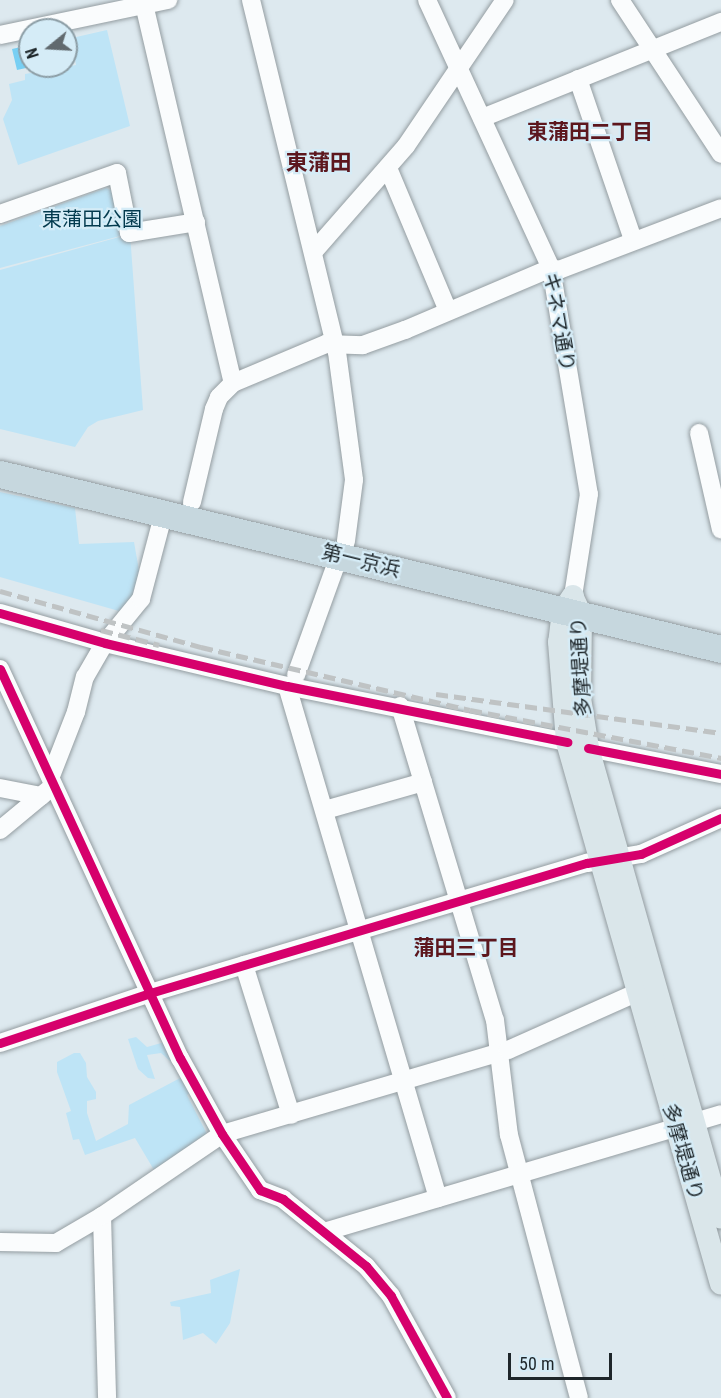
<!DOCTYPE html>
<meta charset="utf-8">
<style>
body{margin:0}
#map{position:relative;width:721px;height:1398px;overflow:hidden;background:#dde9ef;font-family:"Roboto Condensed","Noto Sans JP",sans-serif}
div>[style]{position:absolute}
.green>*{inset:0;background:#bee4f6}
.water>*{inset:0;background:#78cff3}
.roads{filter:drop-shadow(0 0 2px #949da1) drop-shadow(0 0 2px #949da1)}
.minor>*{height:18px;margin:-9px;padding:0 9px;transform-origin:9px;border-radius:9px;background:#fafcfd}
.major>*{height:22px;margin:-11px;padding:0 11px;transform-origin:11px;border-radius:11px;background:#dae6ea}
.highway>*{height:27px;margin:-13.5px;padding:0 13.5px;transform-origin:13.5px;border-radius:13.5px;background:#c6d7de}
.rail>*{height:4.5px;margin-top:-2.25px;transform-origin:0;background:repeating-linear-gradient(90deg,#bfc3c4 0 12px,transparent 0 18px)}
.cycleway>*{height:9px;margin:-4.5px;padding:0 4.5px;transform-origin:4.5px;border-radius:4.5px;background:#d6006c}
span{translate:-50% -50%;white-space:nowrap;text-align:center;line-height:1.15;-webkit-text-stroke:4.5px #d5ecf7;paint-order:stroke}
.park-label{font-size:20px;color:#033a4e}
.street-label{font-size:20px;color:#1e262a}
.neighbourhood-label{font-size:21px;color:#5c171e;font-weight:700}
.quarter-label{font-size:22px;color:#5c171e;font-weight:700}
.north{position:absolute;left:18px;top:18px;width:60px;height:60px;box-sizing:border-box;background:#d5ecf7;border:2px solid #8c9da5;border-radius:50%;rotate:252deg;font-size:16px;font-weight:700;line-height:24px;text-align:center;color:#1e262a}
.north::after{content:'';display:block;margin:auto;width:21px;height:27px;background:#616a6f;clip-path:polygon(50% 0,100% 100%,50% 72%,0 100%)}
.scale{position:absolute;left:508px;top:1353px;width:104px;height:27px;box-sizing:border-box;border:3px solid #1e262a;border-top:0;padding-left:8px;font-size:18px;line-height:21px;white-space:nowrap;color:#1e262a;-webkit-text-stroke:4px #d5ecf7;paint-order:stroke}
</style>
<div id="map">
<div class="green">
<div style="clip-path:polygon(107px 30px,130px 126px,18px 165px,3px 119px,12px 100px,9px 84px,25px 80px,25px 74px,76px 65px,72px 38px)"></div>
<div style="clip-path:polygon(106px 188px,113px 191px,120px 236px,0 268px,0 226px)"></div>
<div style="clip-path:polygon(130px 234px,143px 410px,98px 421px,88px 427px,75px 447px,0 429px,0 270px)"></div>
<div style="clip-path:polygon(0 492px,75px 508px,79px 544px,134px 542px,140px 576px,126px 613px,0 577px)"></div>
<div style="clip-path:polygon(136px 1037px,147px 1047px,165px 1042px,170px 1050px,171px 1062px,161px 1053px,147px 1055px,155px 1079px,148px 1078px,138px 1069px,128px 1039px)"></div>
<div style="clip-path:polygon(74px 1053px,80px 1053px,86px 1063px,87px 1077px,96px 1092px,96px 1099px,87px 1101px,87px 1113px,96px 1141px,128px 1124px,129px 1105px,184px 1076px,190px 1093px,187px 1095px,208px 1136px,157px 1175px,135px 1138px,85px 1155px,79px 1139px,73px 1140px,66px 1113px,71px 1111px,57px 1072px,57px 1062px)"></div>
<div style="clip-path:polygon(240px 1269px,230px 1323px,216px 1344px,203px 1333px,183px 1340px,180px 1307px,171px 1306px,170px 1302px,211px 1293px,210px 1280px)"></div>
</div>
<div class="water">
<div style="clip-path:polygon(30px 45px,30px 66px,35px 66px,17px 70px,12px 49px)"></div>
</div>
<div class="roads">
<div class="minor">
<div style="left:143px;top:0;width:393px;rotate:76.8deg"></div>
<div style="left:251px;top:0;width:362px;rotate:76.3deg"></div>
<div style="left:337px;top:352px;width:129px;rotate:82.4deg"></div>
<div style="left:354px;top:480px;width:62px;rotate:97.5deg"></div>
<div style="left:427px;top:0;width:295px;rotate:65.2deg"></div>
<div style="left:551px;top:268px;width:229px;rotate:80.5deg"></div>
<div style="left:589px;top:494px;width:103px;rotate:98.9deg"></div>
<div style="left:620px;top:0;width:184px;rotate:56.7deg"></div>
<div style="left:0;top:35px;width:172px;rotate:-11.8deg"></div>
<div style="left:578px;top:79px;width:170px;rotate:71.1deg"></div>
<div style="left:482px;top:118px;width:258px;rotate:-21.9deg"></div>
<div style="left:388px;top:168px;width:155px;rotate:67.2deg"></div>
<div style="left:0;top:214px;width:124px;rotate:-19.3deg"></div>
<div style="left:117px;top:173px;width:61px;rotate:78.7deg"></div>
<div style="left:129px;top:233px;width:68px;rotate:-9.3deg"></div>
<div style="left:315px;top:250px;width:138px;rotate:-48.8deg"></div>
<div style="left:406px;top:146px;width:176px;rotate:-55.9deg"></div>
<div style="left:699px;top:433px;width:99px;rotate:77.2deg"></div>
<div style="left:192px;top:502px;width:96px;rotate:-76.7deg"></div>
<div style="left:214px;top:409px;width:13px;rotate:-67deg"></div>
<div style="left:219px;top:397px;width:20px;rotate:-45deg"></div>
<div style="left:233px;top:383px;width:101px;rotate:-22.8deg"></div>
<div style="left:326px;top:344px;width:37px;rotate:2deg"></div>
<div style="left:363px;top:345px;width:45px;rotate:-19.7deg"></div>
<div style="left:405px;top:330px;width:159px;rotate:-23deg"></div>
<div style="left:551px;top:268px;width:8px;rotate:14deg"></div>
<div style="left:559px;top:270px;width:173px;rotate:-20.9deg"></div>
<div style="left:0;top:613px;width:109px;rotate:15.9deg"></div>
<div style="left:105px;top:643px;width:187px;rotate:13.3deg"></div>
<div style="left:287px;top:686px;width:286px;rotate:11.3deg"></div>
<div style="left:0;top:669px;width:429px;rotate:65.2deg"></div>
<div style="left:180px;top:1058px;width:87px;rotate:61.1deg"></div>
<div style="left:222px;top:1134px;width:68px;rotate:55.8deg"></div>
<div style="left:260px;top:1190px;width:25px;rotate:21deg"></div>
<div style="left:283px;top:1199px;width:107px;rotate:38.9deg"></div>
<div style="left:366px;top:1266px;width:39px;rotate:50deg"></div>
<div style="left:391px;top:1296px;width:116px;rotate:61.2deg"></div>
<div style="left:296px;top:675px;width:127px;rotate:-70.1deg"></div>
<div style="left:287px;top:686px;width:534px;rotate:73.57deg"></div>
<div style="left:400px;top:706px;width:328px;rotate:73.2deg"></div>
<div style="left:495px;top:1020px;width:116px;rotate:83.1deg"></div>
<div style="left:509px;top:1135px;width:272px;rotate:75.1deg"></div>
<div style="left:588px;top:748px;width:136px;rotate:11.1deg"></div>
<div style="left:51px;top:776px;width:69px;rotate:-68.7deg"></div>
<div style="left:76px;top:712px;width:36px;rotate:-76deg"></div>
<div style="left:85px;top:677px;width:39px;rotate:-60deg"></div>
<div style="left:105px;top:643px;width:57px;rotate:-50.7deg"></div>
<div style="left:141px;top:599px;width:90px;rotate:-75.2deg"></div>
<div style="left:0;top:788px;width:42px;rotate:11deg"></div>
<div style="left:325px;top:810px;width:102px;rotate:-15.9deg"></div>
<div style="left:0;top:830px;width:67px;rotate:-39.6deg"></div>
<div style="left:244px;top:965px;width:157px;rotate:72.6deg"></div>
<div style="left:0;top:1043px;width:158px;rotate:-18.4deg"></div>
<div style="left:150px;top:993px;width:456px;rotate:-16.6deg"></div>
<div style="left:587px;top:863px;width:55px;rotate:-9.5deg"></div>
<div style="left:641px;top:854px;width:88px;rotate:-24.2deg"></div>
<div style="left:102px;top:1216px;width:182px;rotate:88.4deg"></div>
<div style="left:327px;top:1231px;width:411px;rotate:-16.5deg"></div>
<div style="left:0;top:1242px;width:56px;rotate:1deg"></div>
<div style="left:56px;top:1243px;width:53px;rotate:-30.4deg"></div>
<div style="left:102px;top:1216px;width:145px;rotate:-34.3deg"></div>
<div style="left:222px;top:1134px;width:298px;rotate:-16.4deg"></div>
<div style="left:508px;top:1050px;width:142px;rotate:-24deg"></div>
</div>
<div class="major">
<div style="left:573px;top:596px;width:18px;rotate:124deg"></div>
<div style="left:563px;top:611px;width:31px;rotate:97deg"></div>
<div style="left:559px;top:642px;width:100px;rotate:85.4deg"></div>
<div style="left:567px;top:742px;width:563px;rotate:74.14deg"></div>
<div style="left:574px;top:600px;width:17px;rotate:65deg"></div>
<div style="left:581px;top:615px;width:83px;rotate:90.7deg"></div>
<div style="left:580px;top:698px;width:51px;rotate:80.9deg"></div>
<div style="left:588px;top:748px;width:488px;rotate:74.2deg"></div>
</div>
<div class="highway">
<div style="left:0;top:474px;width:742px;rotate:13.64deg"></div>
</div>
</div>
<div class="rail">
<div style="left:0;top:591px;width:209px;rotate:15.6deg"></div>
<div style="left:201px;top:647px;width:276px;rotate:13.2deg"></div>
<div style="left:470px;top:710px;width:256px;rotate:10.8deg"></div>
<div style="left:101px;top:630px;width:60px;rotate:14.5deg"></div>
<div style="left:436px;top:694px;width:288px;rotate:7.8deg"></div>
</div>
<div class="cycleway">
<div style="left:0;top:613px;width:109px;rotate:15.9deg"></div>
<div style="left:105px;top:643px;width:187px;rotate:13.3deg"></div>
<div style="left:287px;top:686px;width:286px;rotate:11.3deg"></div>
<div style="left:0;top:669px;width:429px;rotate:65.2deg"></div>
<div style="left:180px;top:1058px;width:87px;rotate:61.1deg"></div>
<div style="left:222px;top:1134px;width:68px;rotate:55.8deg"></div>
<div style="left:260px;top:1190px;width:25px;rotate:21deg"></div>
<div style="left:283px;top:1199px;width:107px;rotate:38.9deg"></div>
<div style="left:366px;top:1266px;width:39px;rotate:50deg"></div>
<div style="left:391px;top:1296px;width:116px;rotate:61.2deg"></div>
<div style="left:588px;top:748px;width:136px;rotate:11.1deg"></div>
<div style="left:0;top:1043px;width:158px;rotate:-18.4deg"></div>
<div style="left:150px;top:993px;width:456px;rotate:-16.6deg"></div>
<div style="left:587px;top:863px;width:55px;rotate:-9.5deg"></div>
<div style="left:641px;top:854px;width:88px;rotate:-24.2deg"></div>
</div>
<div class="park-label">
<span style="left:92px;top:219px">東蒲田公園</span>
</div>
<div class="street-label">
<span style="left:559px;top:322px;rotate:80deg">キネマ通り</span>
<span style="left:361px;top:561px;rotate:14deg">第一京浜</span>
<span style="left:581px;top:667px;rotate:-93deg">多摩堤通り</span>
<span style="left:683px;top:1152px;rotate:74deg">多摩堤通り</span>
</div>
<div class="neighbourhood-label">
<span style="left:590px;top:132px">東蒲田二丁目</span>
<span style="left:466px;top:948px">蒲田三丁目</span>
</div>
<div class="quarter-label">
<span style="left:319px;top:163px">東蒲田</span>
</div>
<div class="north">N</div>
<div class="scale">50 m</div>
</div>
